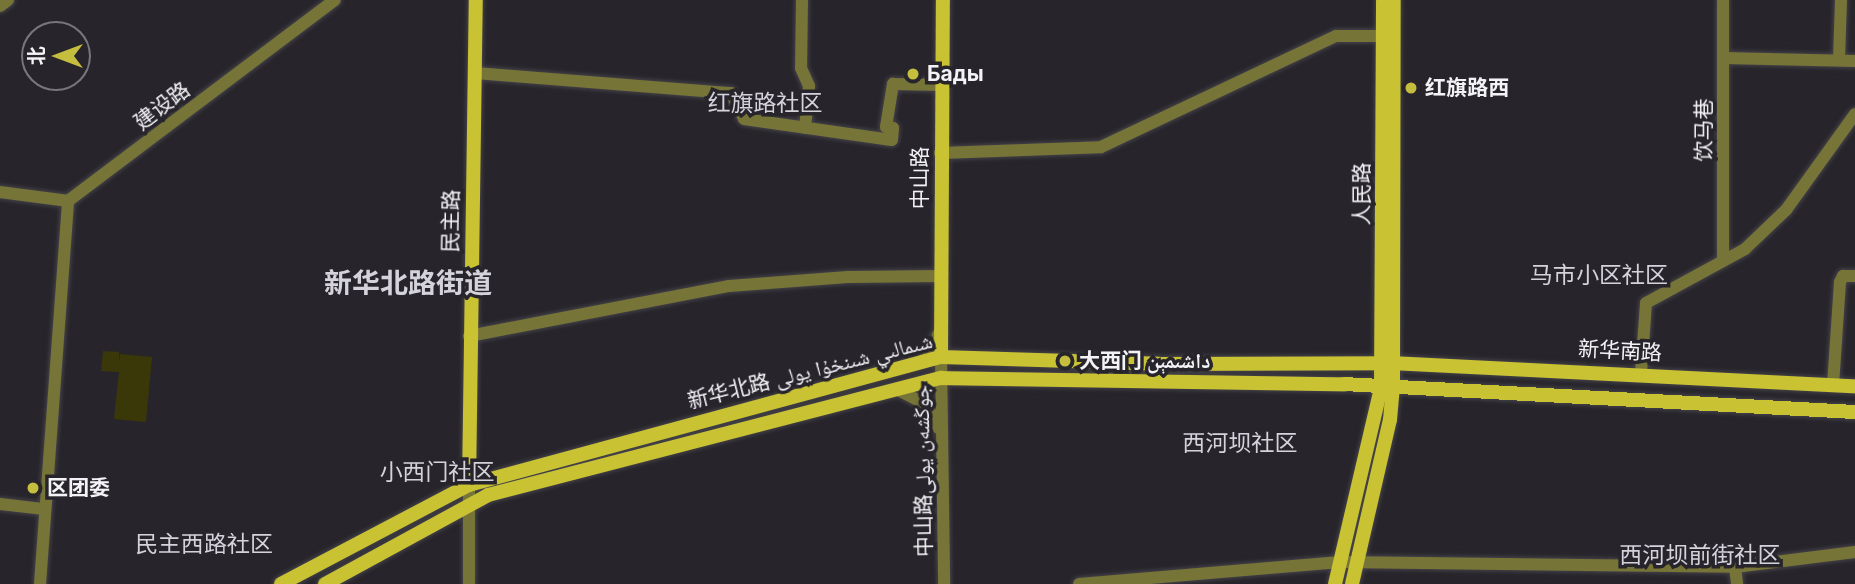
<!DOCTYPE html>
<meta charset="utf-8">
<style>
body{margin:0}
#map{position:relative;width:1855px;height:584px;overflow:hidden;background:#27252b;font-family:Inter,"Noto Naskh Arabic","Noto Sans SC",sans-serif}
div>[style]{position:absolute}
.green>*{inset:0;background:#3a3808}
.roads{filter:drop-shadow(0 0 2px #444248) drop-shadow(0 0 2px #444248)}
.minor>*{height:12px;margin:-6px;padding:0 6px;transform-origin:6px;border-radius:6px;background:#777438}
.major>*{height:14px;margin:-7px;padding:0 7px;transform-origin:7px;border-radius:7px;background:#c9c233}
.dots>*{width:19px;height:19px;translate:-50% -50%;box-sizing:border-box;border:4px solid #27252b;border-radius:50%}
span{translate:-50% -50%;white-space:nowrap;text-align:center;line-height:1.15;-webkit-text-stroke:7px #27252b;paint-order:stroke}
.poi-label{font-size:21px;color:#f3f2f7;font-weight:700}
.left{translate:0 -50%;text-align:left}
.street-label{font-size:21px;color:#f3f2f7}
.neighbourhood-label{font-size:23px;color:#d4d2db}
.district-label{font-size:28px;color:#d4d2db;font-weight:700}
.north{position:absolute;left:21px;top:21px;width:70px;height:70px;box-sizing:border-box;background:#27252b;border:2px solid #79777d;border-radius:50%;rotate:270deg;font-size:19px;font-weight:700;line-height:28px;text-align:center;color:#f3f2f7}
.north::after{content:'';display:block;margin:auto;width:24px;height:32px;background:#c4bd3e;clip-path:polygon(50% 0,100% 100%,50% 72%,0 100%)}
</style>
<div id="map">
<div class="green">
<div style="clip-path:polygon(103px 351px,119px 352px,119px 363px,120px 354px,152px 357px,146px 422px,114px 419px,119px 372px,101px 371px)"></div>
</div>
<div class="roads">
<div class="minor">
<div style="left:802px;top:0;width:68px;rotate:90.8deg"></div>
<div style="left:801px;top:68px;width:20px;rotate:66deg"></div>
<div style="left:809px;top:86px;width:42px;rotate:95.4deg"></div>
<div style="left:0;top:6px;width:10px;rotate:-37deg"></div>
<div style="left:1724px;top:58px;width:131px;rotate:1.3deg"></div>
<div style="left:1839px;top:60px;width:60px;rotate:-88.1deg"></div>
<div style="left:475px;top:73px;width:257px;rotate:4.5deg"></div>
<div style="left:731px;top:93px;width:29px;rotate:63deg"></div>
<div style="left:744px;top:119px;width:149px;rotate:8.1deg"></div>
<div style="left:892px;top:140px;width:12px;rotate:-85deg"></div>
<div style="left:893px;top:128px;width:7px;rotate:-172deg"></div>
<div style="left:886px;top:127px;width:44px;rotate:-80.8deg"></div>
<div style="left:893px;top:84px;width:49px;rotate:1.2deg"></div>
<div style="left:940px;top:153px;width:161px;rotate:-2.1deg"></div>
<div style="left:1101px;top:147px;width:260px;rotate:-25.3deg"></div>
<div style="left:1336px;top:36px;width:47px"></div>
<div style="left:0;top:192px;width:69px;rotate:7.5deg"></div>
<div style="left:68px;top:201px;width:334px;rotate:-37deg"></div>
<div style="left:1723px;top:261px;width:261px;rotate:-90deg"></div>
<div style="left:469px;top:336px;width:265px;rotate:-10.9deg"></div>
<div style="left:729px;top:286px;width:119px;rotate:-4.3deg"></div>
<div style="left:848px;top:277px;width:92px;rotate:-0.6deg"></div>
<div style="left:941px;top:357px;width:227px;rotate:89.2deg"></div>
<div style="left:923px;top:362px;width:35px;rotate:-61deg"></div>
<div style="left:1641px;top:373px;width:70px;rotate:-85.9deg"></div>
<div style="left:1646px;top:303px;width:113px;rotate:-28.6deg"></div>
<div style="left:1745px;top:249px;width:57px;rotate:-43.6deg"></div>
<div style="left:1786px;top:210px;width:118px;rotate:-54.3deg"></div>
<div style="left:1833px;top:385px;width:103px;rotate:-86.1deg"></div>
<div style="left:1840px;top:282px;width:7px;rotate:-63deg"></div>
<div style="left:1843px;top:276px;width:12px"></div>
<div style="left:898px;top:390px;width:31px;rotate:27deg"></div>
<div style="left:926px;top:404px;width:27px;rotate:63deg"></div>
<div style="left:469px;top:485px;width:99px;rotate:90deg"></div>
<div style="left:0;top:504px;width:43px;rotate:6.6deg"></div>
<div style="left:1735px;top:567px;width:17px;rotate:83deg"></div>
<div style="left:40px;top:584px;width:384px;rotate:-85.8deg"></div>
<div style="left:1079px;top:584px;width:262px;rotate:-4.8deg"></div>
<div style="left:1340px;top:562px;width:395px;rotate:0.7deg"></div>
<div style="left:1735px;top:567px;width:121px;rotate:-7.1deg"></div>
</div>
<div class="major">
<div style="left:941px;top:357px;width:357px;rotate:-89.7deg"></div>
<div style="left:469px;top:485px;width:485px;rotate:-89.2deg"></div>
<div style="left:281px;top:584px;width:212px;rotate:-27.8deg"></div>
<div style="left:469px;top:485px;width:489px;rotate:-15.2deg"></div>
<div style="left:941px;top:357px;width:218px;rotate:1.8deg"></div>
<div style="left:1159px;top:364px;width:234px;rotate:-0.2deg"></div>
<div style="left:1393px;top:363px;width:463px;rotate:2.9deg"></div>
<div style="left:325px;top:584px;width:186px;rotate:-28.6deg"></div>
<div style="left:488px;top:495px;width:468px;rotate:-14.5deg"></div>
<div style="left:941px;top:378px;width:403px;rotate:0.9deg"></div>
<div style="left:1344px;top:384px;width:512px;rotate:3.14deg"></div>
<div style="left:1335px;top:584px;width:201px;rotate:-76.8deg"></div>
<div style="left:1381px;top:388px;width:388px;rotate:-89.7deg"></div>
<div style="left:1352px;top:584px;width:168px;rotate:-77deg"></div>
<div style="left:1390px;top:420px;width:32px;rotate:-85deg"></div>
<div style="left:1393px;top:388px;width:388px;rotate:-89.9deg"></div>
</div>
</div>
<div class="dots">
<div style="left:913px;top:74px;background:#c4bd3e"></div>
<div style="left:1411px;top:88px;background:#c4bd3e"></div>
<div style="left:1065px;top:361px;background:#c4bd3e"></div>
<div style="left:33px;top:488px;background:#c4bd3e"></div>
</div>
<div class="poi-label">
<span class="left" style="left:927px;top:74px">Бады</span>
<span class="left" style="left:1425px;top:88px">红旗路西</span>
<span class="left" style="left:1079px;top:361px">大西门 داشىمېن</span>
<span class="left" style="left:47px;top:488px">区团委</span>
</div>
<div class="street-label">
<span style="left:162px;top:106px;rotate:-37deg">建设路</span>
<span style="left:1704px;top:130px;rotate:-90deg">饮马巷</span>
<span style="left:920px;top:178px;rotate:-90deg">中山路</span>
<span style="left:1362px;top:194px;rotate:-90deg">人民路</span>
<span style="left:451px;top:221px;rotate:-89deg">民主路</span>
<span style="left:1620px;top:351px;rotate:3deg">新华南路</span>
<span style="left:810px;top:371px;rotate:-14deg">新华北路 شىمالىي شىنخۇا يولى</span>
<span style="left:923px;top:471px;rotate:-91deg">中山路جوڭشەن يولى</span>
</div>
<div class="neighbourhood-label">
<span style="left:765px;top:103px">红旗路社区</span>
<span style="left:1599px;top:275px">马市小区社区</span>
<span style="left:1240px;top:443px">西河坝社区</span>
<span style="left:437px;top:472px">小西门社区</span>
<span style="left:204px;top:544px">民主西路社区</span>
<span style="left:1700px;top:555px">西河坝前街社区</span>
</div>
<div class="district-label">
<span style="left:408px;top:283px">新华北路街道</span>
</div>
<div class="north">北</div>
</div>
